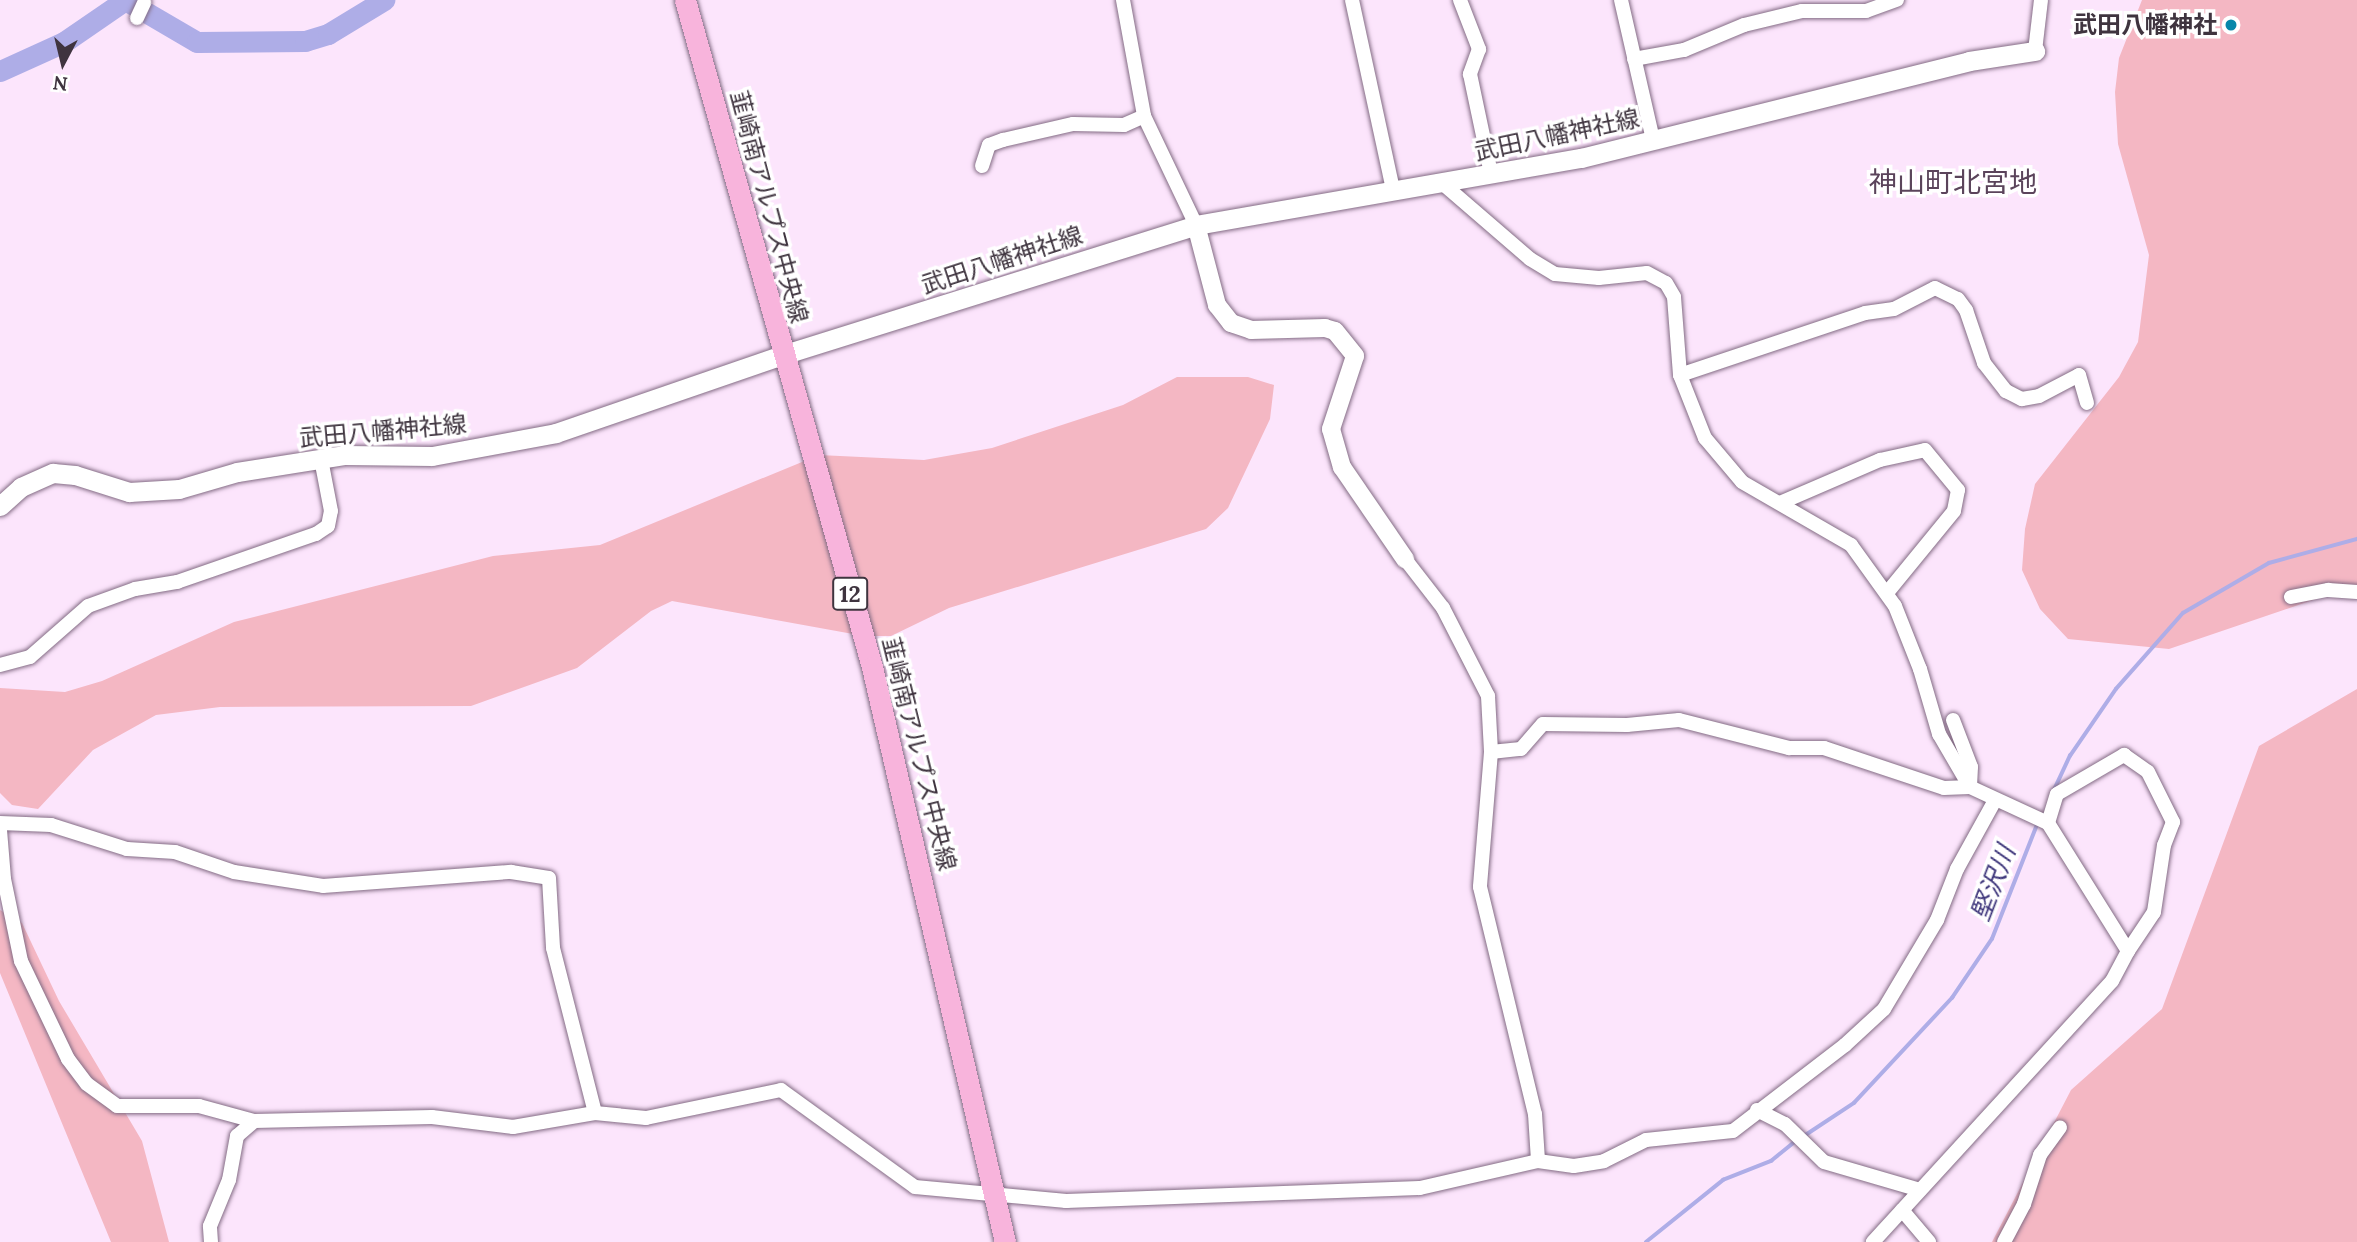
<!DOCTYPE html>
<meta charset="utf-8">
<style>
body{margin:0}
#map{position:relative;width:2357px;height:1242px;overflow:hidden;background:#fce5fc;font-family:Lora,"Noto Sans JP",serif}
div>[style]{position:absolute}
.green>*{inset:0;background:#f4b7c3}
.stream>*{height:3.5px;margin:-1.75px;padding:0 1.75px;transform-origin:1.75px;border-radius:1.75px;background:#aeade7}
.river>*{height:21px;margin:-10.5px;padding:0 10.5px;transform-origin:10.5px;border-radius:10.5px;background:#aeade7}
.roads{filter:drop-shadow(0 0 2px #836b84) drop-shadow(0 0 2px #836b84)}
.minor>*{height:14px;margin:-7px;padding:0 7px;transform-origin:7px;border-radius:7px;background:#fff}
.tertiary>*{height:18px;margin:-9px;padding:0 9px;transform-origin:9px;border-radius:9px;background:#fff}
.secondary>*{height:19px;margin:-9.5px;padding:0 9.5px;transform-origin:9.5px;border-radius:9.5px;background:#fff}
.primary>*{height:21px;margin:-10.5px;padding:0 10.5px;transform-origin:10.5px;border-radius:10.5px;background:#f8b4dc}
.dots>*{width:19px;height:19px;translate:-50% -50%;box-sizing:border-box;border:4px solid #fff;border-radius:50%}
span{translate:-50% -50%;white-space:nowrap;text-align:center;line-height:1.15;-webkit-text-stroke:7px #fff;paint-order:stroke}
.shield-label span{padding:2px 5px;background:#fff;border:2px solid;border-radius:5px;-webkit-text-stroke-width:0}
.shield-label{font-size:23px;color:#3f343f;font-weight:700}
.poi-label{font-size:24px;color:#3f343f;font-weight:700}
.right{translate:-100% -50%;text-align:right}
.street-label{font-size:24px;color:#3f343f}
.water-label{font-size:26px;color:#3e367b;font-style:italic}
.quarter-label{font-size:28px;color:#5b445b}
.north{position:absolute;left:28px;top:28px;width:70px;height:70px;-webkit-text-stroke:5px #fff;paint-order:stroke;rotate:187deg;font-size:19px;font-weight:700;line-height:28px;text-align:center;color:#3f343f}
.north::after{content:'';display:block;margin:auto;width:24px;height:32px;background:#3f343f;clip-path:polygon(50% 0,100% 100%,50% 72%,0 100%)}
</style>
<div id="map">
<div class="green">
<div style="clip-path:polygon(2142px 0,2357px 0,2357px 585px,2169px 649px,2068px 639px,2040px 609px,2022px 570px,2025px 529px,2035px 484px,2119px 377px,2138px 342px,2149px 255px,2118px 144px,2115px 92px,2119px 58px)"></div>
<div style="clip-path:polygon(1177px 377px,1248px 377px,1274px 385px,1270px 419px,1228px 508px,1206px 529px,949px 608px,891px 636px,864px 636px,672px 601px,651px 611px,577px 668px,471px 706px,220px 707px,156px 715px,93px 750px,38px 809px,12px 805px,0 793px,0 688px,65px 692px,102px 681px,234px 622px,493px 556px,600px 545px,819px 455px,924px 460px,992px 448px,1123px 405px)"></div>
<div style="clip-path:polygon(2357px 689px,2357px 1242px,1992px 1242px,2071px 1090px,2162px 1009px,2259px 746px)"></div>
<div style="clip-path:polygon(0 910px,22px 923px,59px 1001px,142px 1141px,169px 1242px,111px 1242px,0 973px)"></div>
</div>
<div class="stream">
<div style="left:2054px;top:790px;width:38px;rotate:-65deg"></div>
<div style="left:2070px;top:756px;width:81px;rotate:-55.5deg"></div>
<div style="left:2116px;top:689px;width:101px;rotate:-48.6deg"></div>
<div style="left:2183px;top:613px;width:99px;rotate:-30.2deg"></div>
<div style="left:2269px;top:563px;width:91px;rotate:-15.3deg"></div>
<div style="left:1804px;top:1136px;width:60px;rotate:-33.4deg"></div>
<div style="left:1854px;top:1103px;width:144px;rotate:-47deg"></div>
<div style="left:1952px;top:998px;width:71px;rotate:-55.9deg"></div>
<div style="left:1992px;top:939px;width:126px;rotate:-68.5deg"></div>
<div style="left:1646px;top:1242px;width:99px;rotate:-38.8deg"></div>
<div style="left:1723px;top:1180px;width:52px;rotate:-21.6deg"></div>
<div style="left:1771px;top:1161px;width:33px;rotate:-39deg"></div>
</div>
<div class="river">
<div style="left:0;top:71px;width:70px;rotate:-24.4deg"></div>
<div style="left:64px;top:42px;width:74px;rotate:-34.5deg"></div>
<div style="left:125px;top:0;width:83px;rotate:30.3deg"></div>
<div style="left:197px;top:42px;width:108px;rotate:-0.5deg"></div>
<div style="left:305px;top:41px;width:24px;rotate:-17deg"></div>
<div style="left:328px;top:34px;width:66px;rotate:-31.3deg"></div>
</div>
<div class="roads">
<div class="minor">
<div style="left:1123px;top:0;width:118px;rotate:79.7deg"></div>
<div style="left:1144px;top:116px;width:121px;rotate:64.5deg"></div>
<div style="left:1352px;top:0;width:194px;rotate:77.8deg"></div>
<div style="left:1460px;top:0;width:53px;rotate:68.8deg"></div>
<div style="left:1479px;top:49px;width:27px;rotate:110deg"></div>
<div style="left:1470px;top:74px;width:102px;rotate:78.1deg"></div>
<div style="left:1621px;top:0;width:144px;rotate:77.1deg"></div>
<div style="left:137px;top:18px;width:17px;rotate:-65deg"></div>
<div style="left:2035px;top:51px;width:51px;rotate:-83.3deg"></div>
<div style="left:1634px;top:59px;width:51px;rotate:-10.2deg"></div>
<div style="left:1684px;top:50px;width:65px;rotate:-22.6deg"></div>
<div style="left:1744px;top:25px;width:60px;rotate:-13.6deg"></div>
<div style="left:1802px;top:11px;width:64px"></div>
<div style="left:1866px;top:11px;width:33px;rotate:-20deg"></div>
<div style="left:982px;top:166px;width:22px;rotate:-72deg"></div>
<div style="left:989px;top:145px;width:15px;rotate:-20deg"></div>
<div style="left:1003px;top:140px;width:72px;rotate:-12.9deg"></div>
<div style="left:1073px;top:124px;width:51px;rotate:1.1deg"></div>
<div style="left:1124px;top:125px;width:22px;rotate:-24deg"></div>
<div style="left:1442px;top:183px;width:116px;rotate:40.8deg"></div>
<div style="left:1530px;top:259px;width:29px;rotate:31deg"></div>
<div style="left:1555px;top:274px;width:44px;rotate:5.2deg"></div>
<div style="left:1599px;top:278px;width:48px;rotate:-5.9deg"></div>
<div style="left:1647px;top:273px;width:21px;rotate:28deg"></div>
<div style="left:1666px;top:283px;width:16px;rotate:60deg"></div>
<div style="left:1674px;top:297px;width:78px;rotate:85.6deg"></div>
<div style="left:1680px;top:375px;width:68px;rotate:68.4deg"></div>
<div style="left:1705px;top:438px;width:57px;rotate:49.9deg"></div>
<div style="left:1742px;top:482px;width:126px;rotate:30deg"></div>
<div style="left:1851px;top:545px;width:75px;rotate:54.2deg"></div>
<div style="left:1895px;top:606px;width:68px;rotate:68.4deg"></div>
<div style="left:1920px;top:669px;width:68px;rotate:73.7deg"></div>
<div style="left:1939px;top:734px;width:61px;rotate:59.7deg"></div>
<div style="left:1970px;top:787px;width:86px;rotate:24.8deg"></div>
<div style="left:2048px;top:823px;width:151px;rotate:58deg"></div>
<div style="left:2128px;top:951px;width:34px;rotate:118deg"></div>
<div style="left:2112px;top:981px;width:354px;rotate:132.5deg"></div>
<div style="left:1680px;top:375px;width:195px;rotate:-18.5deg"></div>
<div style="left:1865px;top:313px;width:29px;rotate:-8deg"></div>
<div style="left:1894px;top:309px;width:46px;rotate:-27.1deg"></div>
<div style="left:1935px;top:288px;width:25px;rotate:26deg"></div>
<div style="left:1958px;top:299px;width:14px;rotate:54deg"></div>
<div style="left:1966px;top:310px;width:56px;rotate:71.2deg"></div>
<div style="left:1984px;top:363px;width:36px;rotate:52deg"></div>
<div style="left:2006px;top:391px;width:18px;rotate:27deg"></div>
<div style="left:2022px;top:399px;width:17px;rotate:-10deg"></div>
<div style="left:2039px;top:396px;width:45px;rotate:-27.7deg"></div>
<div style="left:2079px;top:375px;width:29px;rotate:74deg"></div>
<div style="left:1780px;top:503px;width:109px;rotate:-23.3deg"></div>
<div style="left:1880px;top:460px;width:46px;rotate:-12.5deg"></div>
<div style="left:1925px;top:450px;width:52px;rotate:50.5deg"></div>
<div style="left:1958px;top:490px;width:21px;rotate:101deg"></div>
<div style="left:1954px;top:511px;width:106px;rotate:129.3deg"></div>
<div style="left:1405px;top:559px;width:62px;rotate:52.2deg"></div>
<div style="left:1443px;top:608px;width:99px;rotate:62.9deg"></div>
<div style="left:1488px;top:696px;width:56px;rotate:86.9deg"></div>
<div style="left:1491px;top:752px;width:135px;rotate:94.7deg"></div>
<div style="left:1480px;top:887px;width:234px;rotate:76.4deg"></div>
<div style="left:1535px;top:1114px;width:47px;rotate:86.3deg"></div>
<div style="left:2291px;top:597px;width:38px;rotate:-11deg"></div>
<div style="left:2328px;top:590px;width:29px;rotate:4deg"></div>
<div style="left:0;top:665px;width:31px;rotate:-15deg"></div>
<div style="left:30px;top:657px;width:77px;rotate:-41.3deg"></div>
<div style="left:88px;top:606px;width:50px;rotate:-19.9deg"></div>
<div style="left:135px;top:589px;width:43px;rotate:-9.5deg"></div>
<div style="left:177px;top:582px;width:147px;rotate:-19.1deg"></div>
<div style="left:316px;top:534px;width:14px;rotate:-34deg"></div>
<div style="left:328px;top:526px;width:15px;rotate:-79deg"></div>
<div style="left:331px;top:511px;width:53px;rotate:-100.9deg"></div>
<div style="left:1953px;top:720px;width:50px;rotate:69deg"></div>
<div style="left:1971px;top:767px;width:20px;rotate:93deg"></div>
<div style="left:1491px;top:752px;width:30px;rotate:-6deg"></div>
<div style="left:1521px;top:749px;width:33px;rotate:-49deg"></div>
<div style="left:1543px;top:724px;width:84px;rotate:0.7deg"></div>
<div style="left:1627px;top:725px;width:52px;rotate:-5.5deg"></div>
<div style="left:1679px;top:720px;width:114px;rotate:14.3deg"></div>
<div style="left:1789px;top:748px;width:35px"></div>
<div style="left:1824px;top:748px;width:126px;rotate:18.4deg"></div>
<div style="left:1944px;top:788px;width:26px;rotate:-2deg"></div>
<div style="left:0;top:823px;width:51px;rotate:2.2deg"></div>
<div style="left:51px;top:825px;width:80px;rotate:17.5deg"></div>
<div style="left:127px;top:849px;width:48px;rotate:3.6deg"></div>
<div style="left:175px;top:852px;width:62px;rotate:18.7deg"></div>
<div style="left:234px;top:872px;width:90px;rotate:8.9deg"></div>
<div style="left:323px;top:886px;width:189px;rotate:-4.3deg"></div>
<div style="left:511px;top:872px;width:38px;rotate:9deg"></div>
<div style="left:549px;top:878px;width:70px;rotate:86.7deg"></div>
<div style="left:553px;top:948px;width:170px;rotate:75.7deg"></div>
<div style="left:2048px;top:823px;width:30px;rotate:-73deg"></div>
<div style="left:2057px;top:794px;width:78px;rotate:-30.2deg"></div>
<div style="left:2124px;top:755px;width:29px;rotate:35deg"></div>
<div style="left:2148px;top:772px;width:56px;rotate:63.4deg"></div>
<div style="left:2173px;top:822px;width:25px;rotate:111deg"></div>
<div style="left:2164px;top:845px;width:68px;rotate:98.5deg"></div>
<div style="left:2154px;top:912px;width:47px;rotate:123.7deg"></div>
<div style="left:0;top:830px;width:49px;rotate:85.3deg"></div>
<div style="left:4px;top:879px;width:84px;rotate:78.3deg"></div>
<div style="left:21px;top:961px;width:109px;rotate:64.4deg"></div>
<div style="left:68px;top:1059px;width:31px;rotate:53deg"></div>
<div style="left:87px;top:1084px;width:37px;rotate:36deg"></div>
<div style="left:117px;top:1106px;width:82px"></div>
<div style="left:199px;top:1106px;width:57px;rotate:15.3deg"></div>
<div style="left:254px;top:1121px;width:178px;rotate:-1.3deg"></div>
<div style="left:432px;top:1117px;width:82px;rotate:7deg"></div>
<div style="left:513px;top:1127px;width:83px;rotate:-9.7deg"></div>
<div style="left:595px;top:1113px;width:51px;rotate:5.6deg"></div>
<div style="left:646px;top:1118px;width:138px;rotate:-11.7deg"></div>
<div style="left:781px;top:1090px;width:165px;rotate:35.9deg"></div>
<div style="left:915px;top:1187px;width:152px;rotate:5.3deg"></div>
<div style="left:1066px;top:1201px;width:354px;rotate:-2.1deg"></div>
<div style="left:1420px;top:1188px;width:121px;rotate:-12.9deg"></div>
<div style="left:1538px;top:1161px;width:36px;rotate:8deg"></div>
<div style="left:1574px;top:1166px;width:30px;rotate:-9deg"></div>
<div style="left:1604px;top:1161px;width:47px;rotate:-26.6deg"></div>
<div style="left:1646px;top:1140px;width:87px;rotate:-5.9deg"></div>
<div style="left:1733px;top:1131px;width:141px;rotate:-37.5deg"></div>
<div style="left:1845px;top:1045px;width:53px;rotate:-42.7deg"></div>
<div style="left:1884px;top:1009px;width:104px;rotate:-59.2deg"></div>
<div style="left:1937px;top:920px;width:55px;rotate:-68.6deg"></div>
<div style="left:1957px;top:869px;width:77px;rotate:-61.1deg"></div>
<div style="left:1757px;top:1110px;width:31px;rotate:27deg"></div>
<div style="left:1785px;top:1124px;width:54px;rotate:44.3deg"></div>
<div style="left:1824px;top:1162px;width:100px;rotate:16.3deg"></div>
<div style="left:1902px;top:1210px;width:42px;rotate:49.8deg"></div>
<div style="left:211px;top:1242px;width:16px;rotate:-94deg"></div>
<div style="left:210px;top:1226px;width:50px;rotate:-67.6deg"></div>
<div style="left:229px;top:1180px;width:45px;rotate:-79.7deg"></div>
<div style="left:237px;top:1136px;width:23px;rotate:-41deg"></div>
<div style="left:2004px;top:1242px;width:43px;rotate:-62.2deg"></div>
<div style="left:2024px;top:1204px;width:52px;rotate:-71.9deg"></div>
<div style="left:2040px;top:1155px;width:34px;rotate:-54deg"></div>
</div>
<div class="tertiary">
<div style="left:1196px;top:225px;width:83px;rotate:75.3deg"></div>
<div style="left:1217px;top:305px;width:23px;rotate:52deg"></div>
<div style="left:1231px;top:323px;width:21px;rotate:19deg"></div>
<div style="left:1251px;top:330px;width:74px;rotate:-1.5deg"></div>
<div style="left:1325px;top:328px;width:10px;rotate:17deg"></div>
<div style="left:1335px;top:331px;width:32px;rotate:51deg"></div>
<div style="left:1355px;top:356px;width:77px;rotate:108.2deg"></div>
<div style="left:1331px;top:429px;width:40px;rotate:74deg"></div>
<div style="left:1342px;top:467px;width:112px;rotate:55.6deg"></div>
</div>
<div class="secondary">
<div style="left:0;top:506px;width:28px;rotate:-42deg"></div>
<div style="left:21px;top:487px;width:35px;rotate:-24deg"></div>
<div style="left:53px;top:473px;width:22px;rotate:5deg"></div>
<div style="left:75px;top:475px;width:57px;rotate:17.5deg"></div>
<div style="left:129px;top:492px;width:50px;rotate:-3.4deg"></div>
<div style="left:179px;top:489px;width:60px;rotate:-16.3deg"></div>
<div style="left:237px;top:472px;width:108px;rotate:-9deg"></div>
<div style="left:344px;top:455px;width:88px;rotate:0.7deg"></div>
<div style="left:432px;top:456px;width:126px;rotate:-10.5deg"></div>
<div style="left:556px;top:433px;width:239px;rotate:-19deg"></div>
<div style="left:782px;top:355px;width:434px;rotate:-17.4deg"></div>
<div style="left:1196px;top:225px;width:391px;rotate:-9.9deg"></div>
<div style="left:1581px;top:158px;width:400px;rotate:-14deg"></div>
<div style="left:1969px;top:61px;width:67px;rotate:-8.6deg"></div>
</div>
<div class="primary">
<div style="left:685px;top:0;width:693px;rotate:74.34deg"></div>
<div style="left:872px;top:667px;width:590px;rotate:76.98deg"></div>
</div>
</div>
<div class="dots">
<div style="left:2231px;top:25px;background:#0787aa"></div>
</div>
<div class="shield-label">
<span style="left:850px;top:594px">12</span>
</div>
<div class="poi-label">
<span class="right" style="left:2217px;top:25px">武田八幡神社</span>
</div>
<div class="street-label">
<span style="left:1557px;top:135px;rotate:-12deg">武田八幡神社線</span>
<span style="left:769px;top:207px;rotate:75deg">韮崎南アルプス中央線</span>
<span style="left:1002px;top:260px;rotate:-18deg">武田八幡神社線</span>
<span style="left:383px;top:431px;rotate:-5deg">武田八幡神社線</span>
<span style="left:919px;top:754px;rotate:76deg">韮崎南アルプス中央線</span>
</div>
<div class="water-label">
<span style="left:1993px;top:883px;rotate:-69deg">堅沢川</span>
</div>
<div class="quarter-label">
<span style="left:1953px;top:182px">神山町北宮地</span>
</div>
<div class="north">N</div>
</div>
